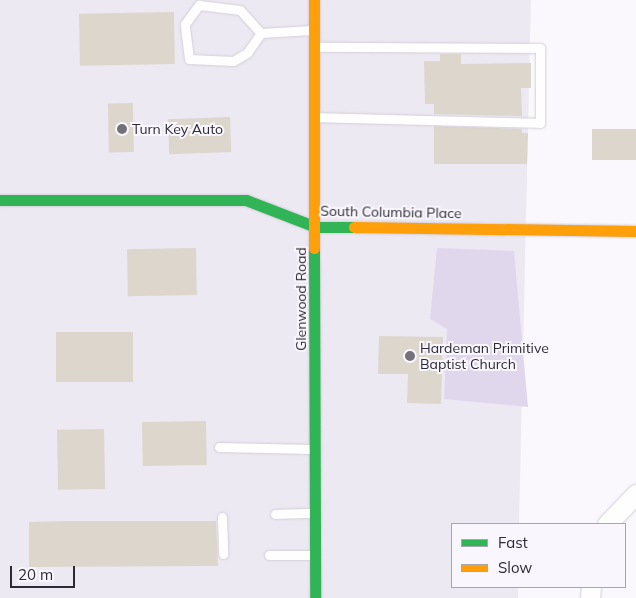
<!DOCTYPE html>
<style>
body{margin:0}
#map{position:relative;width:636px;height:598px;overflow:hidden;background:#faf8fc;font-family:Mulish,sans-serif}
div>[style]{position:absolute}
.built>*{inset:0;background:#ede9f3}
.green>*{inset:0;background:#e1d7ed}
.building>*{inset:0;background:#dcd6cc;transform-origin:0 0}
.roads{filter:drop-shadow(0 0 1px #d2cfd7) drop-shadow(0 0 1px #d2cfd7)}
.lane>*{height:9px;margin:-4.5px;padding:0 4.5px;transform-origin:4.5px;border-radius:4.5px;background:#fefeff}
.street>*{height:19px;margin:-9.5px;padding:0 9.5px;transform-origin:9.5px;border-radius:9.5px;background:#fefeff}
.fast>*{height:11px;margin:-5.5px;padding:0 5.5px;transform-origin:5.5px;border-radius:5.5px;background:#30b455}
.slow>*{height:11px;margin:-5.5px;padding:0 5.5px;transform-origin:5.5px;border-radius:5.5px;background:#ff9f0a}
.dots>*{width:14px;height:14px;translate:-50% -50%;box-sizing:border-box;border:2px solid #f9f7fd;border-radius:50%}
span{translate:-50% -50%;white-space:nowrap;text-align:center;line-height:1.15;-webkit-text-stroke:4px #f9f7fd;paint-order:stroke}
.poi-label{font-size:14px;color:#2e2934}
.left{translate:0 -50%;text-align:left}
.street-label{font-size:14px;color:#2e2934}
.legend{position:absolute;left:451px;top:523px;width:175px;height:65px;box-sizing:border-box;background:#f9f7fd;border:1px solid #a8a5ad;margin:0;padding:6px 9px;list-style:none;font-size:15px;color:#2e2934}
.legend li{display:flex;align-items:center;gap:10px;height:25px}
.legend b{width:25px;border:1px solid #a8a5ad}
.scale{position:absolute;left:10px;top:566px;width:65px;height:22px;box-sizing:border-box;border:2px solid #2e2934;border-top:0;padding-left:6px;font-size:15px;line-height:18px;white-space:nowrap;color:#2e2934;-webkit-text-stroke:4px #f9f7fd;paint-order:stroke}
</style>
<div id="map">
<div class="built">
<div style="clip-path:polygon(0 0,531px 0,519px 524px,452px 524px,452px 587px,518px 587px,518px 598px,0 598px)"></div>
</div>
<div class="green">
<div style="clip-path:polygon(437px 248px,514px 251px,528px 407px,444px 399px,447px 329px,430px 319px)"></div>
</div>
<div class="building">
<div style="left:174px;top:12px;width:52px;height:95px;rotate:89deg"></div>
<div style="clip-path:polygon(440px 54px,461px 54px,461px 64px,531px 63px,531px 88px,521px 88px,522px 116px,434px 114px,434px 104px,425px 104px,424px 61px,440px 61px)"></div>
<div style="left:133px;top:103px;width:49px;height:25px;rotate:89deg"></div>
<div style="left:230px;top:117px;width:35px;height:62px;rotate:88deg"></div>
<div style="clip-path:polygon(434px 126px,522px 129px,522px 133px,528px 133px,527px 164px,434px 164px)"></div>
<div style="left:636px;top:129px;width:31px;height:44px;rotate:90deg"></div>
<div style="left:196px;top:248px;width:47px;height:69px;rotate:89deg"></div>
<div style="left:56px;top:332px;width:77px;height:50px"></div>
<div style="clip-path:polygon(379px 336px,443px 337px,441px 404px,407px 403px,408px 374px,378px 374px)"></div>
<div style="left:206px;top:421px;width:44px;height:64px;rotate:89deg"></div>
<div style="left:104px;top:429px;width:60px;height:47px;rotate:89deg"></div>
<div style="clip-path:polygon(67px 521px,216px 521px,218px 566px,29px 567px,29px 522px)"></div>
</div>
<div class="roads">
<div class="lane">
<div style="left:199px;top:5px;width:41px;rotate:7deg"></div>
<div style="left:240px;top:10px;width:31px;rotate:48deg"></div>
<div style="left:261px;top:33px;width:24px;rotate:125deg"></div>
<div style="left:247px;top:53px;width:16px;rotate:150deg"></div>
<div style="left:233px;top:61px;width:44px;rotate:-177.4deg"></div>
<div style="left:189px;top:59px;width:35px;rotate:-97deg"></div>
<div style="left:185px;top:24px;width:24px;rotate:-54deg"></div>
<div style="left:261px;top:33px;width:51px;rotate:-3.4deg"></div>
<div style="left:315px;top:117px;width:225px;rotate:1.5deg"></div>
<div style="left:540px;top:123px;width:75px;rotate:-90deg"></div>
<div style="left:540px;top:48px;width:223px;rotate:-179.7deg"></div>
<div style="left:219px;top:447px;width:93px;rotate:1.2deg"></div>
<div style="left:275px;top:514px;width:38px;rotate:-2deg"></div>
<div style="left:222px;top:517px;width:37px;rotate:88deg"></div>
<div style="left:269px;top:555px;width:45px"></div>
</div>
<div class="street">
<div style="left:607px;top:524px;width:42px;rotate:-46deg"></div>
<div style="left:590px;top:598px;width:11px;rotate:-85deg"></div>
</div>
<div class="fast">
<div style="left:0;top:200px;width:246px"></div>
<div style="left:246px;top:200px;width:75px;rotate:21.1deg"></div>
<div style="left:316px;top:227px;width:38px"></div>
<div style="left:314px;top:248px;width:350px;rotate:89.8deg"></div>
</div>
<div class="slow">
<div style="left:314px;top:0;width:248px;rotate:90deg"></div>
<div style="left:354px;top:227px;width:282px;rotate:0.8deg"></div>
</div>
</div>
<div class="dots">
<div style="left:122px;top:129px;background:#75717a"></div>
<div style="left:410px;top:356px;background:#75717a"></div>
</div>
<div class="poi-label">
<span class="left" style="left:132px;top:129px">Turn Key Auto</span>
<span class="left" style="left:420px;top:356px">Hardeman Primitive<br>Baptist Church</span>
</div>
<div class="street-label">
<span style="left:391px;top:212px;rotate:1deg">South Columbia Place</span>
<span style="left:301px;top:299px;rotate:-90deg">Glenwood Road</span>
</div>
<ul class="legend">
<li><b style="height:6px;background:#30b455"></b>Fast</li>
<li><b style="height:6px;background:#ff9f0a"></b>Slow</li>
</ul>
<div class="scale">20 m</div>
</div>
